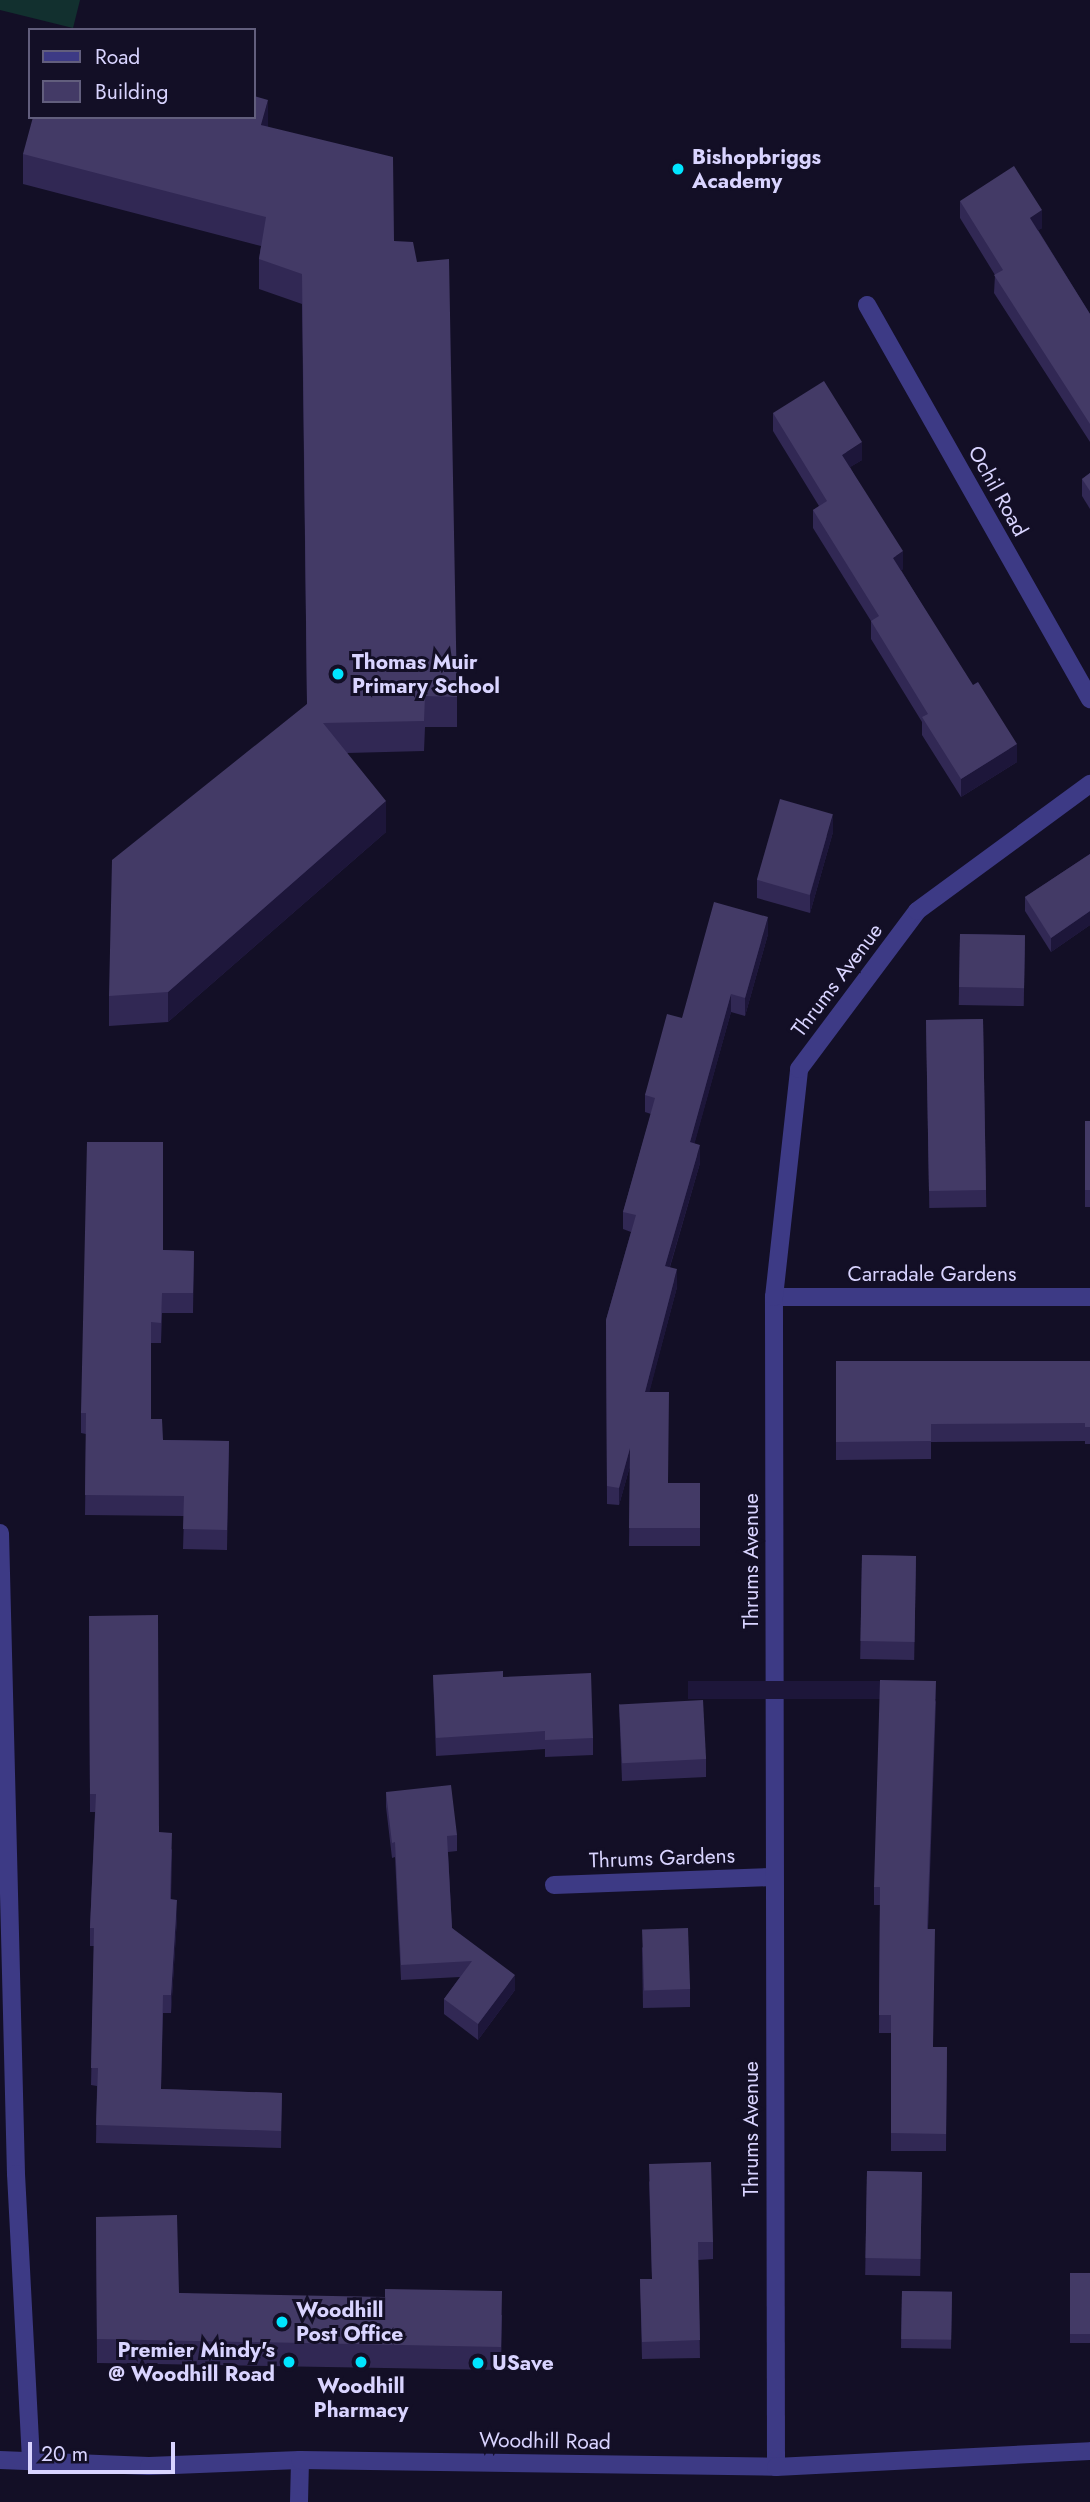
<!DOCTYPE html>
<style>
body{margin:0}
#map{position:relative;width:1090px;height:2502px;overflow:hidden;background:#130f26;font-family:Jost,sans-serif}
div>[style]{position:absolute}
.green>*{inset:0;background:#12302f}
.minor>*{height:18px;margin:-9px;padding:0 9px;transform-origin:9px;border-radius:9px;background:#3d3a85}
.tertiary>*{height:18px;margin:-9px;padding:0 9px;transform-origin:9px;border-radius:9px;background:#3d3a85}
.wall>*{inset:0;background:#312854;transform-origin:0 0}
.shaded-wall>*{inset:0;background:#1d163a;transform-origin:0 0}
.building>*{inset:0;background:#433a66;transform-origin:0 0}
.dots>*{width:19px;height:19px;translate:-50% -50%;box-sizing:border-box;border:4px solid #130f26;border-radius:50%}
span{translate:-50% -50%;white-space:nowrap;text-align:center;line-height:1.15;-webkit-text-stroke:6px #130f26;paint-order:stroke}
.poi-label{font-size:21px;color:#d9d4ff;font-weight:700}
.left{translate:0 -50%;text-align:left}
.right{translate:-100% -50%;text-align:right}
.street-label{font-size:21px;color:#d9d4ff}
.legend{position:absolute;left:28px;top:28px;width:228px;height:91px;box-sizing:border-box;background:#130f26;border:2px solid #625e7d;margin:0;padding:9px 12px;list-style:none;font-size:21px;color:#d9d4ff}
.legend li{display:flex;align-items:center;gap:14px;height:35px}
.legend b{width:35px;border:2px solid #625e7d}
.scale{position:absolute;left:28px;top:2442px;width:147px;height:32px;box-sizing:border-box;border:4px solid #d9d4ff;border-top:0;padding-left:9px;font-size:21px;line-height:24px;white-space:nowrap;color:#d9d4ff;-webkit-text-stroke:5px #130f26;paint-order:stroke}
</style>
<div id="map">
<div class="green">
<div style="clip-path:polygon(0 0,80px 0,73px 28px,0 10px)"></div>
</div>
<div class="minor">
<div style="left:867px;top:305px;width:453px;rotate:60.5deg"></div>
<div style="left:774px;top:1297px;width:316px"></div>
<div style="left:0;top:1533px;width:641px;rotate:88.57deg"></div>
<div style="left:16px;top:2174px;width:285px;rotate:87deg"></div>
<div style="left:554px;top:1885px;width:218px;rotate:-2.1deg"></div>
<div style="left:776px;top:2467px;width:1170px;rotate:-90.1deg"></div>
<div style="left:774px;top:1297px;width:229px;rotate:-83.7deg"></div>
<div style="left:799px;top:1069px;width:197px;rotate:-53.2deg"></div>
<div style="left:917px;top:911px;width:215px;rotate:-36.3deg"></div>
<div style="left:299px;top:2502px;width:42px;rotate:-88.6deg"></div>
</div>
<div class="tertiary">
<div style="left:0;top:2460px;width:149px;rotate:2.3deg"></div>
<div style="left:149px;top:2466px;width:151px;rotate:-2.3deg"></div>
<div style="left:300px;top:2460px;width:476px;rotate:0.8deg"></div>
<div style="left:776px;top:2467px;width:314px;rotate:-2.9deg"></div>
</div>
<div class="wall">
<div style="clip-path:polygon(268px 127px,394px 241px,457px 697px,457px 727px,425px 727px,424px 751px,347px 753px,386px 832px,168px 1022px,109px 1026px,109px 996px,307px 704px,302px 304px,259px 289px,259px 259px,261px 246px,23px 184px,23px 154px)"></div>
<div style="clip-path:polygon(960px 201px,1042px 228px,1038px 230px,1090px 314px,1090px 442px,994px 293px,995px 275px,960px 218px)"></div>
<div style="clip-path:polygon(773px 413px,862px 460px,850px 467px,903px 569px,901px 570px,1017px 762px,961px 797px,922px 735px,922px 722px,871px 639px,871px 621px,813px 528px,813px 510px,819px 506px,773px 431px)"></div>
<div style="clip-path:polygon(1090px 473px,1090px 509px,1082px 496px,1082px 479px)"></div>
<div style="clip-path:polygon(833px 832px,810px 913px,757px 898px,757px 880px)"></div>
<div style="clip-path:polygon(1090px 854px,1090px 925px,1051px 952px,1025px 911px,1025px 897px)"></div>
<div style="clip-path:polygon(768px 934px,745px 1016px,731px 1012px,694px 1144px,700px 1163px,670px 1267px,677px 1287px,649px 1392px,668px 1483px,700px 1483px,700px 1546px,629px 1546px,630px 1466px,619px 1505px,607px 1504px,606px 1320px,631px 1232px,623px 1229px,623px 1212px,651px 1114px,645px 1112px,645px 1095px,682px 1018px)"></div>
<div style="left:960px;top:934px;width:65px;height:71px;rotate:1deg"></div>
<div style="left:983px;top:1019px;width:188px;height:57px;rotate:89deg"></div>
<div style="left:1085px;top:1121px;width:5px;height:86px"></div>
<div style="clip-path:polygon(163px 1250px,194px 1251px,193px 1313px,162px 1313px,161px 1343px,151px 1343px,151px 1419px,163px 1440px,229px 1441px,227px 1550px,183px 1549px,184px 1516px,85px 1515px,86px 1434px,81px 1433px,81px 1413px)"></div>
<div style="clip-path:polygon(836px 1361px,1090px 1361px,1090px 1444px,1085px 1444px,1085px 1441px,931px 1442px,931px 1459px,836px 1460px)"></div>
<div style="left:862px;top:1555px;width:54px;height:104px;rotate:1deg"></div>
<div style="clip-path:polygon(89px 1616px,159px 1832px,172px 1850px,171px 1899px,177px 1917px,171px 2013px,163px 2013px,161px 2089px,282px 2093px,281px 2148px,96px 2143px,97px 2086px,91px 2085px,94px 1946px,90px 1946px,90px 1928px,95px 1812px,90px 1812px)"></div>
<div style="clip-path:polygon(433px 1675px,503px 1677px,593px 1738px,593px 1755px,545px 1757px,545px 1749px,436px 1756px)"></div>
<div style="clip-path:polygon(936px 1699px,928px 1929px,933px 2047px,947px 2047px,946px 2151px,891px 2151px,891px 2033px,879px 2033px,880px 1905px,874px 1905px,874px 1887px)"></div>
<div style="clip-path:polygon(619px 1704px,706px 1759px,706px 1777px,622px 1781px)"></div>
<div style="clip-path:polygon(386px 1792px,457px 1835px,457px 1851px,448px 1852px,452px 1928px,515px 1990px,478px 2040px,444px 2014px,444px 1999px,460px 1977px,401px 1980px,395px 1857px,392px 1858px,386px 1807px)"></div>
<div style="clip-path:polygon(642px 1947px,690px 1989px,690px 2007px,643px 2008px)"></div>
<div style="left:867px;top:2171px;width:55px;height:104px;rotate:1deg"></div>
<div style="clip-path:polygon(649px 2181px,713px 2242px,713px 2259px,698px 2260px,700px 2358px,642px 2359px,640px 2279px,652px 2279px)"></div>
<div style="clip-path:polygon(96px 2217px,179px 2293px,502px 2315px,501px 2370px,97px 2363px)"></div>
<div style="left:1070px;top:2273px;width:20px;height:70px"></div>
<div style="left:902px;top:2291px;width:50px;height:57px;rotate:1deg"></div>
</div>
<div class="shaded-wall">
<div style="clip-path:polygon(268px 100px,268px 130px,261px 125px)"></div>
<div style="clip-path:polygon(1042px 210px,1042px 228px,1030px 235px,1030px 218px)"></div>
<div style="clip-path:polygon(862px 442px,862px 460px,842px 472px,842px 455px)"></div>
<div style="clip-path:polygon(903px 551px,903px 569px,893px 575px,893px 558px)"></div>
<div style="clip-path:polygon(1017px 744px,1017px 762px,961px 797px,961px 779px)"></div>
<div style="clip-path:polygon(386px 801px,386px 832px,168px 1022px,168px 992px)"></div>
<div style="clip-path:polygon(833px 814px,833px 832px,810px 913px,810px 895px)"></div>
<div style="clip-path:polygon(1090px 911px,1090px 925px,1051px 952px,1051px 938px)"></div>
<div style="clip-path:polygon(768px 917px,768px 934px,745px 1016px,745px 998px)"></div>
<div style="clip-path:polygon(731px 994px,731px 1012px,690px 1160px,690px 1142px)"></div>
<div style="clip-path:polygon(700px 1145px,700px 1163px,665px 1283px,665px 1266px)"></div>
<div style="clip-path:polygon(677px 1269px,677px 1287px,645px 1409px,645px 1392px)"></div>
<div style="clip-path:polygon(630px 1448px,630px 1466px,619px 1505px,619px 1488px)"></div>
<div style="left:936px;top:1681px;width:18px;height:248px;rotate:90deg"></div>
<div style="clip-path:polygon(177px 1900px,177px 1917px,171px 2013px,171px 1995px)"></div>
<div style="clip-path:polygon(515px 1975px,515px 1990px,478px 2040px,478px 2024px)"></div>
</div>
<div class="building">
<div style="clip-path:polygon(254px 96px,268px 100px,261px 125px,393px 157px,394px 241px,413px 242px,417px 262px,449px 259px,457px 697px,425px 696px,424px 721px,323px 723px,386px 801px,168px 992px,109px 996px,112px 860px,307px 704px,302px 274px,259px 259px,266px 217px,23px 154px,33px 117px,254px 117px)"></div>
<div style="clip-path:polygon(1014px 166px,1042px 210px,1030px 218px,1090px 314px,1090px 424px,994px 275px,1003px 270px,960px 201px)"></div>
<div style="clip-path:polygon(824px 381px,862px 442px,842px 455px,903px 551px,893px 558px,973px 685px,978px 682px,1017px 744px,961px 779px,922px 717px,928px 714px,871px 621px,879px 616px,813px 510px,827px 501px,773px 413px)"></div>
<div style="clip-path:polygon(1090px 473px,1090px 491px,1082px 479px)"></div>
<div style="left:780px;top:799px;width:55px;height:84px;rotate:16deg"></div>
<div style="clip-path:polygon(1090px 854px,1090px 911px,1051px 938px,1025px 897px)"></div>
<div style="clip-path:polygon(714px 902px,768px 917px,745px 998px,731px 994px,690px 1142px,700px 1145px,665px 1266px,677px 1269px,645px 1392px,669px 1392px,668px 1483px,700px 1483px,700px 1528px,629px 1528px,630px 1448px,619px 1488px,607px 1486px,606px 1320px,636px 1215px,623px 1212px,655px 1098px,645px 1095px,667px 1014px,682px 1018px)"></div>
<div style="left:960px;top:934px;width:65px;height:53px;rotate:1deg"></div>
<div style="left:983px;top:1019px;width:171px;height:57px;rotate:89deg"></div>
<div style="left:1085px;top:1121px;width:5px;height:69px"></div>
<div style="clip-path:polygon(87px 1142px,163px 1142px,163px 1250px,194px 1251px,193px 1293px,162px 1293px,161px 1323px,151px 1322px,151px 1419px,162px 1419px,163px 1440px,229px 1441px,227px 1530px,183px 1529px,184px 1496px,85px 1495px,86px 1413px,81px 1413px)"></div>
<div style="clip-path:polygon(836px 1361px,1090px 1361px,1090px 1427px,1085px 1427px,1085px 1423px,931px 1424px,931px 1441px,836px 1442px)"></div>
<div style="left:862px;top:1555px;width:54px;height:86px;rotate:1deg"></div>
<div style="clip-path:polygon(158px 1615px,159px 1832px,172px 1833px,170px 1899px,177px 1900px,171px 1995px,163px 1995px,161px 2089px,282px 2093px,281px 2131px,96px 2125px,98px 2068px,91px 2068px,94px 1928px,90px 1928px,96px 1794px,90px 1794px,89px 1616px)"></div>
<div style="clip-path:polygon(503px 1671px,503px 1677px,591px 1673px,593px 1738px,545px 1740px,545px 1731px,436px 1738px,433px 1675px)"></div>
<div style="clip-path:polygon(880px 1680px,936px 1681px,927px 1929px,935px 1929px,933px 2047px,947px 2047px,946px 2134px,891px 2133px,891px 2015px,879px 2015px,880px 1887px,874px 1887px)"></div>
<div style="left:703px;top:1700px;width:59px;height:84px;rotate:87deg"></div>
<div style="clip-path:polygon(451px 1785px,457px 1835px,447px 1836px,452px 1928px,515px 1975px,478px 2024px,444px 1999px,472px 1961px,401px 1965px,395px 1842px,392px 1843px,386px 1792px)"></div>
<div style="left:688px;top:1928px;width:61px;height:46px;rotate:88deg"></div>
<div style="clip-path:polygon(711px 2162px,713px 2242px,698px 2242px,700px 2340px,642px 2342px,640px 2279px,652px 2279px,649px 2164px)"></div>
<div style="left:867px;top:2171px;width:55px;height:87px;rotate:1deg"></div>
<div style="clip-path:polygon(177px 2215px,179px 2293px,385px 2297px,385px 2289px,502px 2291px,501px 2347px,97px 2339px,96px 2217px)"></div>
<div style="left:1070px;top:2273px;width:20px;height:61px"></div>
<div style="left:902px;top:2291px;width:50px;height:48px;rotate:1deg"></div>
</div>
<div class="dots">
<div style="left:678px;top:169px;background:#00e5ff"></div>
<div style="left:338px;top:674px;background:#00e5ff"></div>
<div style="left:282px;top:2322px;background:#00e5ff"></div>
<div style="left:289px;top:2362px;background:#00e5ff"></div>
<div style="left:361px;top:2362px;background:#00e5ff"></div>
<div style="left:478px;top:2363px;background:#00e5ff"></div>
</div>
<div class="poi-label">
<span class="left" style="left:692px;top:169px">Bishopbriggs<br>Academy</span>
<span class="left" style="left:352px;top:674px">Thomas Muir<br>Primary School</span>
<span class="left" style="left:296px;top:2322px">Woodhill<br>Post Office</span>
<span class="right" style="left:275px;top:2362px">Premier Mindy's<br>@ Woodhill Road</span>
<span class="left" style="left:492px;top:2363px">USave</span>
<span style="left:361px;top:2398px">Woodhill<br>Pharmacy</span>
</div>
<div class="street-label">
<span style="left:998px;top:491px;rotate:61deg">Ochil Road</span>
<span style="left:837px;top:980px;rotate:-53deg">Thrums Avenue</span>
<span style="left:932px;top:1274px">Carradale Gardens</span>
<span style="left:751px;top:1561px;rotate:-90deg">Thrums Avenue</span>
<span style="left:662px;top:1858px;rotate:-2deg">Thrums Gardens</span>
<span style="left:751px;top:2129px;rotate:-90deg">Thrums Avenue</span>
<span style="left:545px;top:2441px;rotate:1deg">Woodhill Road</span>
</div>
<ul class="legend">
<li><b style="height:9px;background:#3d3a85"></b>Road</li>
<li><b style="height:19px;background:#433a66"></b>Building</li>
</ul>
<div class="scale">20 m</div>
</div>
